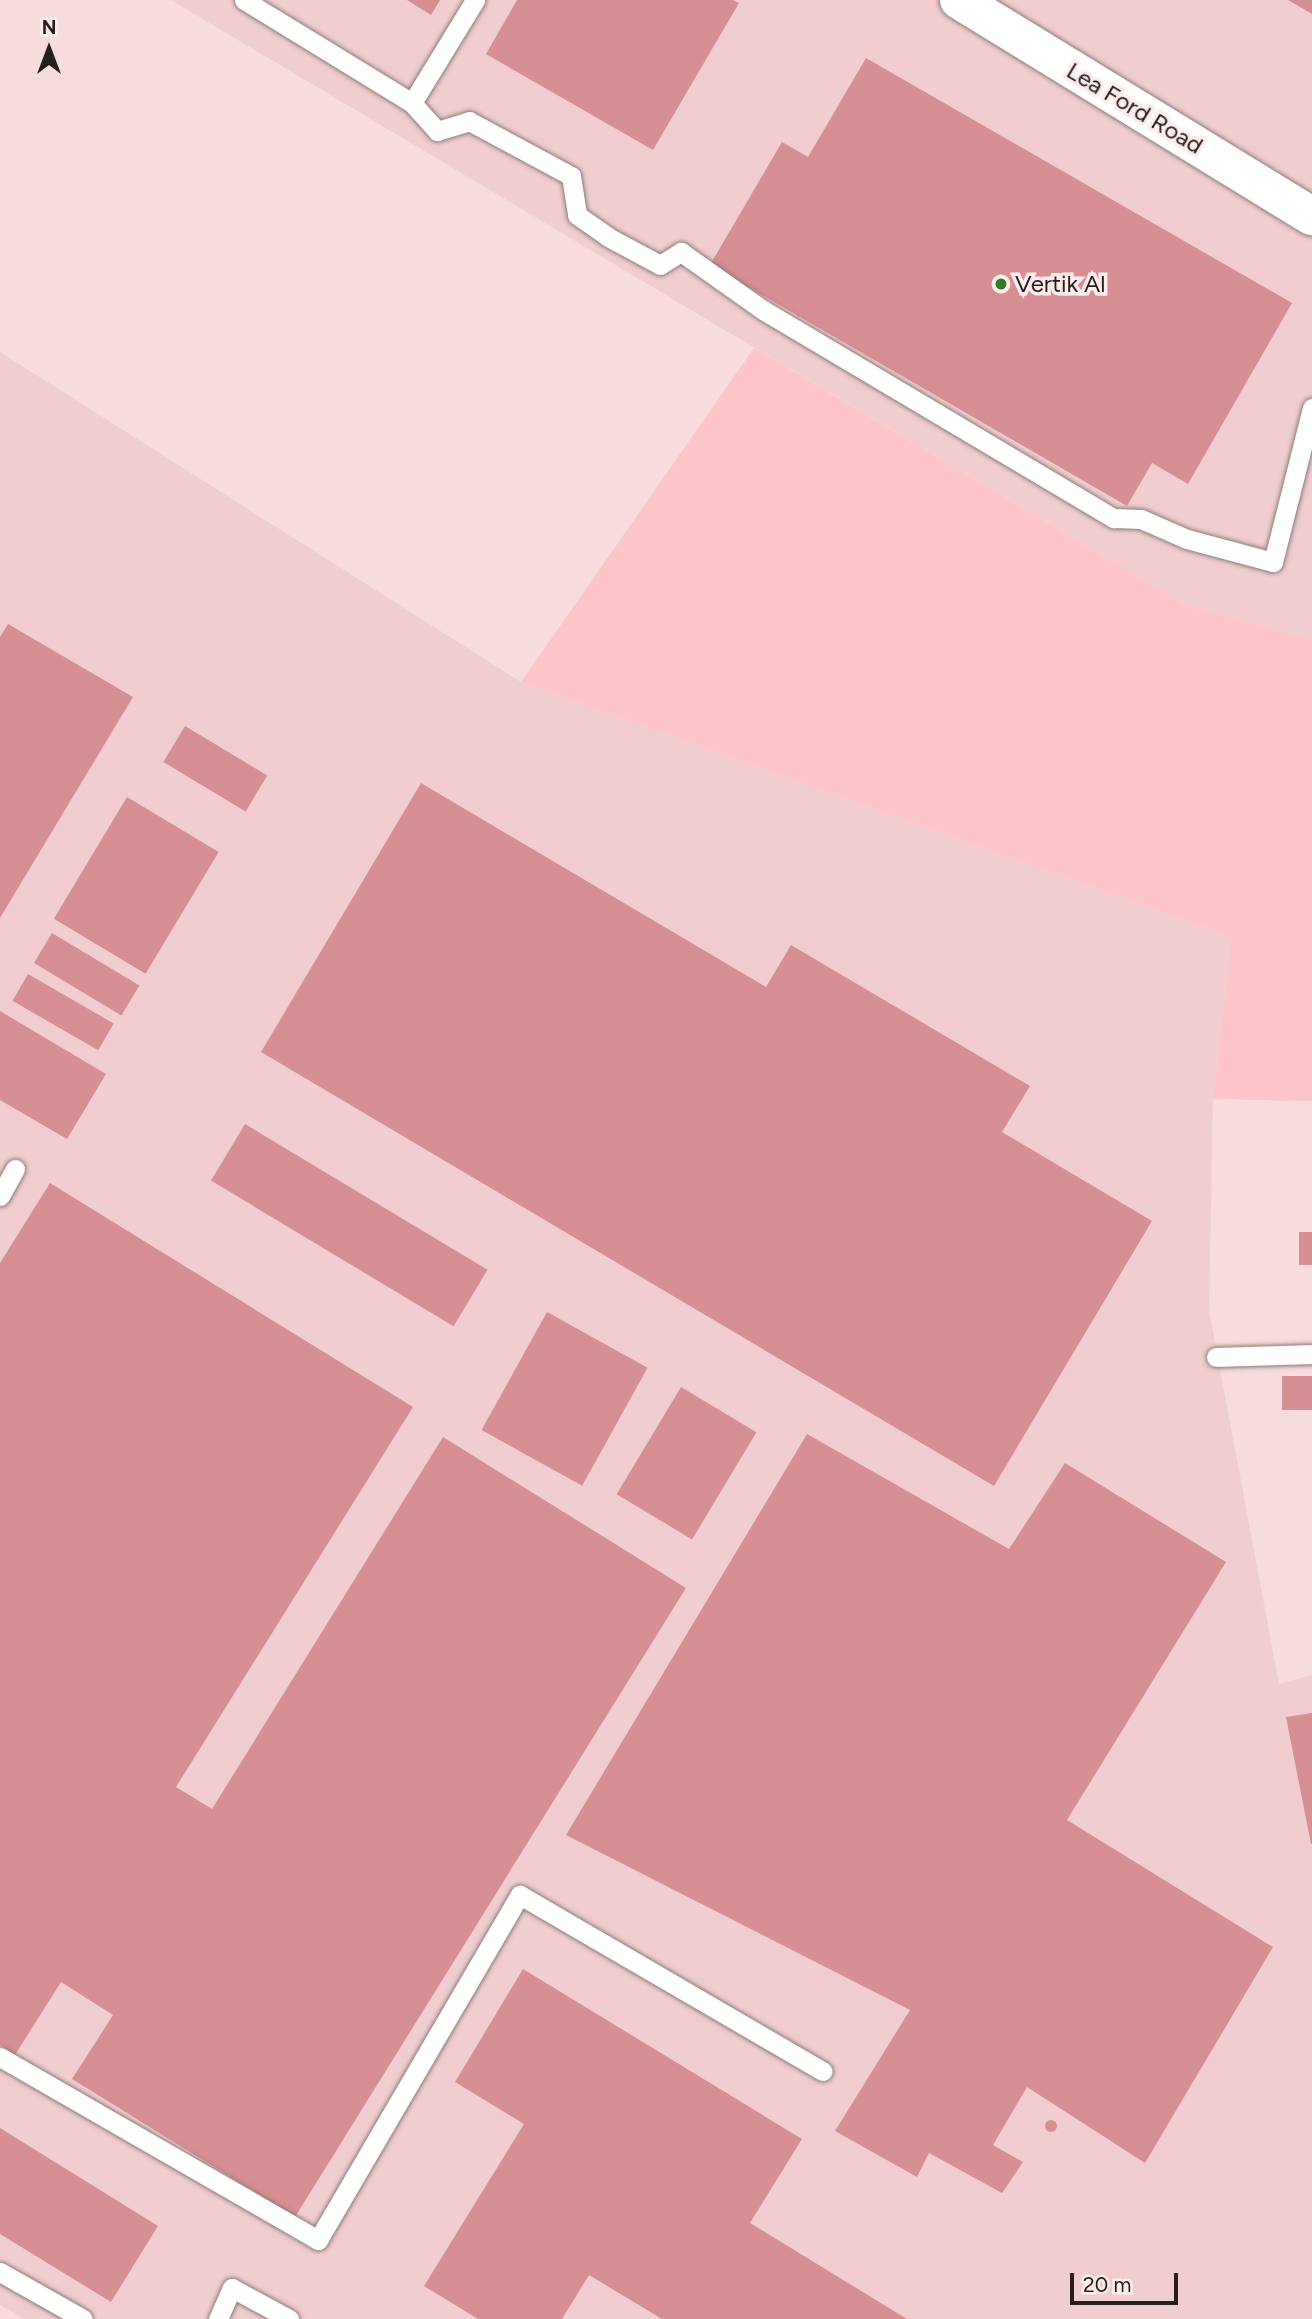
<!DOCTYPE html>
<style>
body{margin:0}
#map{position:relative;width:1312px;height:2319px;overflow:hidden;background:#f6dcdc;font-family:Figtree,sans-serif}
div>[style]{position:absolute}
.built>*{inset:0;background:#f0cecf}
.green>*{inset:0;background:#fcc5c7}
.building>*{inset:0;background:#d68f93;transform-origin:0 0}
.round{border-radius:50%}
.roads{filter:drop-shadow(0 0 2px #927b7c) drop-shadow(0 0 2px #927b7c)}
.lane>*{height:19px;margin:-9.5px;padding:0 9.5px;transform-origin:9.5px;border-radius:9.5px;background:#fff}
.street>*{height:38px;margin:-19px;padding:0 19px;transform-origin:19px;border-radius:19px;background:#fff}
.dots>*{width:19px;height:19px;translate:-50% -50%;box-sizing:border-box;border:4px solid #fcecec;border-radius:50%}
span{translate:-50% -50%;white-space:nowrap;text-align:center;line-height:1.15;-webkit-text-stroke:7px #fcecec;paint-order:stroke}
.street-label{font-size:24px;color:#271d1e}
.poi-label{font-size:24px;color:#271d1e}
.left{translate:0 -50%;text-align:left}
.north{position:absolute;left:14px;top:14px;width:70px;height:70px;-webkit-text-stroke:5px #fcecec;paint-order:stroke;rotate:0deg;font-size:19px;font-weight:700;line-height:28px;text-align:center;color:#271d1e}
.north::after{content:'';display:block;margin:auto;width:24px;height:32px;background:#271d1e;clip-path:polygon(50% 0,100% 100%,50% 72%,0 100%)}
.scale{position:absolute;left:1070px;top:2273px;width:108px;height:32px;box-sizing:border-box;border:4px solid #271d1e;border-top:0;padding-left:9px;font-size:21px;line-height:24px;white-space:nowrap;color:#271d1e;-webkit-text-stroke:5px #fcecec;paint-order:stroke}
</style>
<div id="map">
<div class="built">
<div style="clip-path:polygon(171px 0,1312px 0,1312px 639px,1186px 605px)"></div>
<div style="clip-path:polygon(0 352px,521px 682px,1233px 937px,1213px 1099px,1209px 1310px,1279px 1684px,1312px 1675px,1312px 2319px,24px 2319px,0 2305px)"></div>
</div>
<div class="green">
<div style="clip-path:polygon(754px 348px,1186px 605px,1312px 639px,1312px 1101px,1213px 1099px,1232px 937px,521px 682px)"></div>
</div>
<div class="building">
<div style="clip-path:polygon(407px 0,440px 0,431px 15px)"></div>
<div style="clip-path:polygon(517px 0,733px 0,739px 3px,653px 150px,486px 54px)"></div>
<div style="clip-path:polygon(1288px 0,1312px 0,1312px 14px)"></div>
<div style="clip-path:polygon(866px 58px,1292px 303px,1188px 484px,1152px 463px,1127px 506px,710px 265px,782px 142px,808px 157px)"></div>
<div style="clip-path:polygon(8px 624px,133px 697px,0 918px,0 637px)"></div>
<div style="left:185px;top:726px;width:96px;height:42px;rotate:31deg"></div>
<div style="clip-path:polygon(421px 783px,766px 987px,791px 945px,1030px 1086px,1002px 1132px,1152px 1221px,994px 1486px,261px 1052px)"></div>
<div style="left:127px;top:797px;width:107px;height:142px;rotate:31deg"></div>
<div style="left:52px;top:933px;width:102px;height:35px;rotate:31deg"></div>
<div style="left:28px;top:974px;width:99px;height:31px;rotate:30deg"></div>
<div style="clip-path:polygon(0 1011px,106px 1074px,67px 1139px,0 1100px)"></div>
<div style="left:245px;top:1124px;width:283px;height:66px;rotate:31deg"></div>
<div style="clip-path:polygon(50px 1183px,413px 1407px,176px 1787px,212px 1809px,443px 1437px,686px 1588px,295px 2217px,72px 2079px,113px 2015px,61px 1982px,15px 2055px,0 2045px,0 1263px)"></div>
<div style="left:1299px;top:1232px;width:13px;height:33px"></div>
<div style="left:547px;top:1312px;width:115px;height:135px;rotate:29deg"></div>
<div style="left:1312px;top:1376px;width:34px;height:30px;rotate:90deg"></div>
<div style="left:681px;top:1387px;width:88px;height:125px;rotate:31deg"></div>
<div style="clip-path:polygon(807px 1434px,1009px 1549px,1065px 1463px,1226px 1562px,1067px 1820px,1273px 1947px,1145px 2163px,1027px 2087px,993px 2145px,1023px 2162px,1002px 2193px,929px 2153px,917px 2177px,835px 2131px,910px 2010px,566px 1835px)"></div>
<div style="clip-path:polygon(1312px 1713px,1312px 1844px,1311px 1844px,1286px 1717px)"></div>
<div style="clip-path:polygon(523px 1969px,802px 2139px,750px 2223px,907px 2319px,662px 2319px,589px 2275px,562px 2319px,478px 2319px,424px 2286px,524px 2124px,455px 2082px)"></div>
<div class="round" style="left:1045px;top:2120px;width:12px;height:12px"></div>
<div style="clip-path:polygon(0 2128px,158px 2226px,111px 2302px,0 2234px)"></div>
</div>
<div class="roads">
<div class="lane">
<div style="left:244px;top:0;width:197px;rotate:31.5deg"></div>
<div style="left:412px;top:103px;width:121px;rotate:-58.5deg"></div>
<div style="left:412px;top:103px;width:38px;rotate:48deg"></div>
<div style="left:437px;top:131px;width:34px;rotate:-17deg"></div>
<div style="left:469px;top:121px;width:116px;rotate:28.3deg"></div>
<div style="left:571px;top:176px;width:39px;rotate:81deg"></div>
<div style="left:577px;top:215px;width:38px;rotate:35deg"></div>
<div style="left:608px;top:237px;width:59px;rotate:28.3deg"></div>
<div style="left:660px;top:265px;width:25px;rotate:-32deg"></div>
<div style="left:681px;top:252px;width:100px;rotate:35.3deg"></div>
<div style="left:763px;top:310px;width:408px;rotate:30.7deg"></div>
<div style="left:1114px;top:518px;width:27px;rotate:2deg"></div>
<div style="left:1141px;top:519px;width:50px;rotate:23.5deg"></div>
<div style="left:1187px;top:539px;width:89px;rotate:15deg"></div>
<div style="left:1273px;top:562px;width:159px;rotate:-75.8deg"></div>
<div style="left:0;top:1196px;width:31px;rotate:-61deg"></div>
<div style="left:1216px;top:1357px;width:96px;rotate:-1.8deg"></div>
<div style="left:0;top:2057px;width:367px;rotate:29.9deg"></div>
<div style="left:318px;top:2240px;width:400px;rotate:-59.7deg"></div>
<div style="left:520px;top:1895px;width:350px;rotate:30.2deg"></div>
<div style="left:0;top:2272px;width:95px;rotate:29.5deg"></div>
<div style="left:218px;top:2319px;width:34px;rotate:-66deg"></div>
<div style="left:232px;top:2288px;width:65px;rotate:28.5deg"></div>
</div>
<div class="street">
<div style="left:959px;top:0;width:414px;rotate:31.5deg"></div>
</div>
</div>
<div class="dots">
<div style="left:1001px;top:284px;background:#317d25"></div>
</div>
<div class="street-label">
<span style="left:1135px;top:108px;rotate:31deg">Lea Ford Road</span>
</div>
<div class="poi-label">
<span class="left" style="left:1015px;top:284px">Vertik Al</span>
</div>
<div class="north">N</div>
<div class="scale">20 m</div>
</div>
